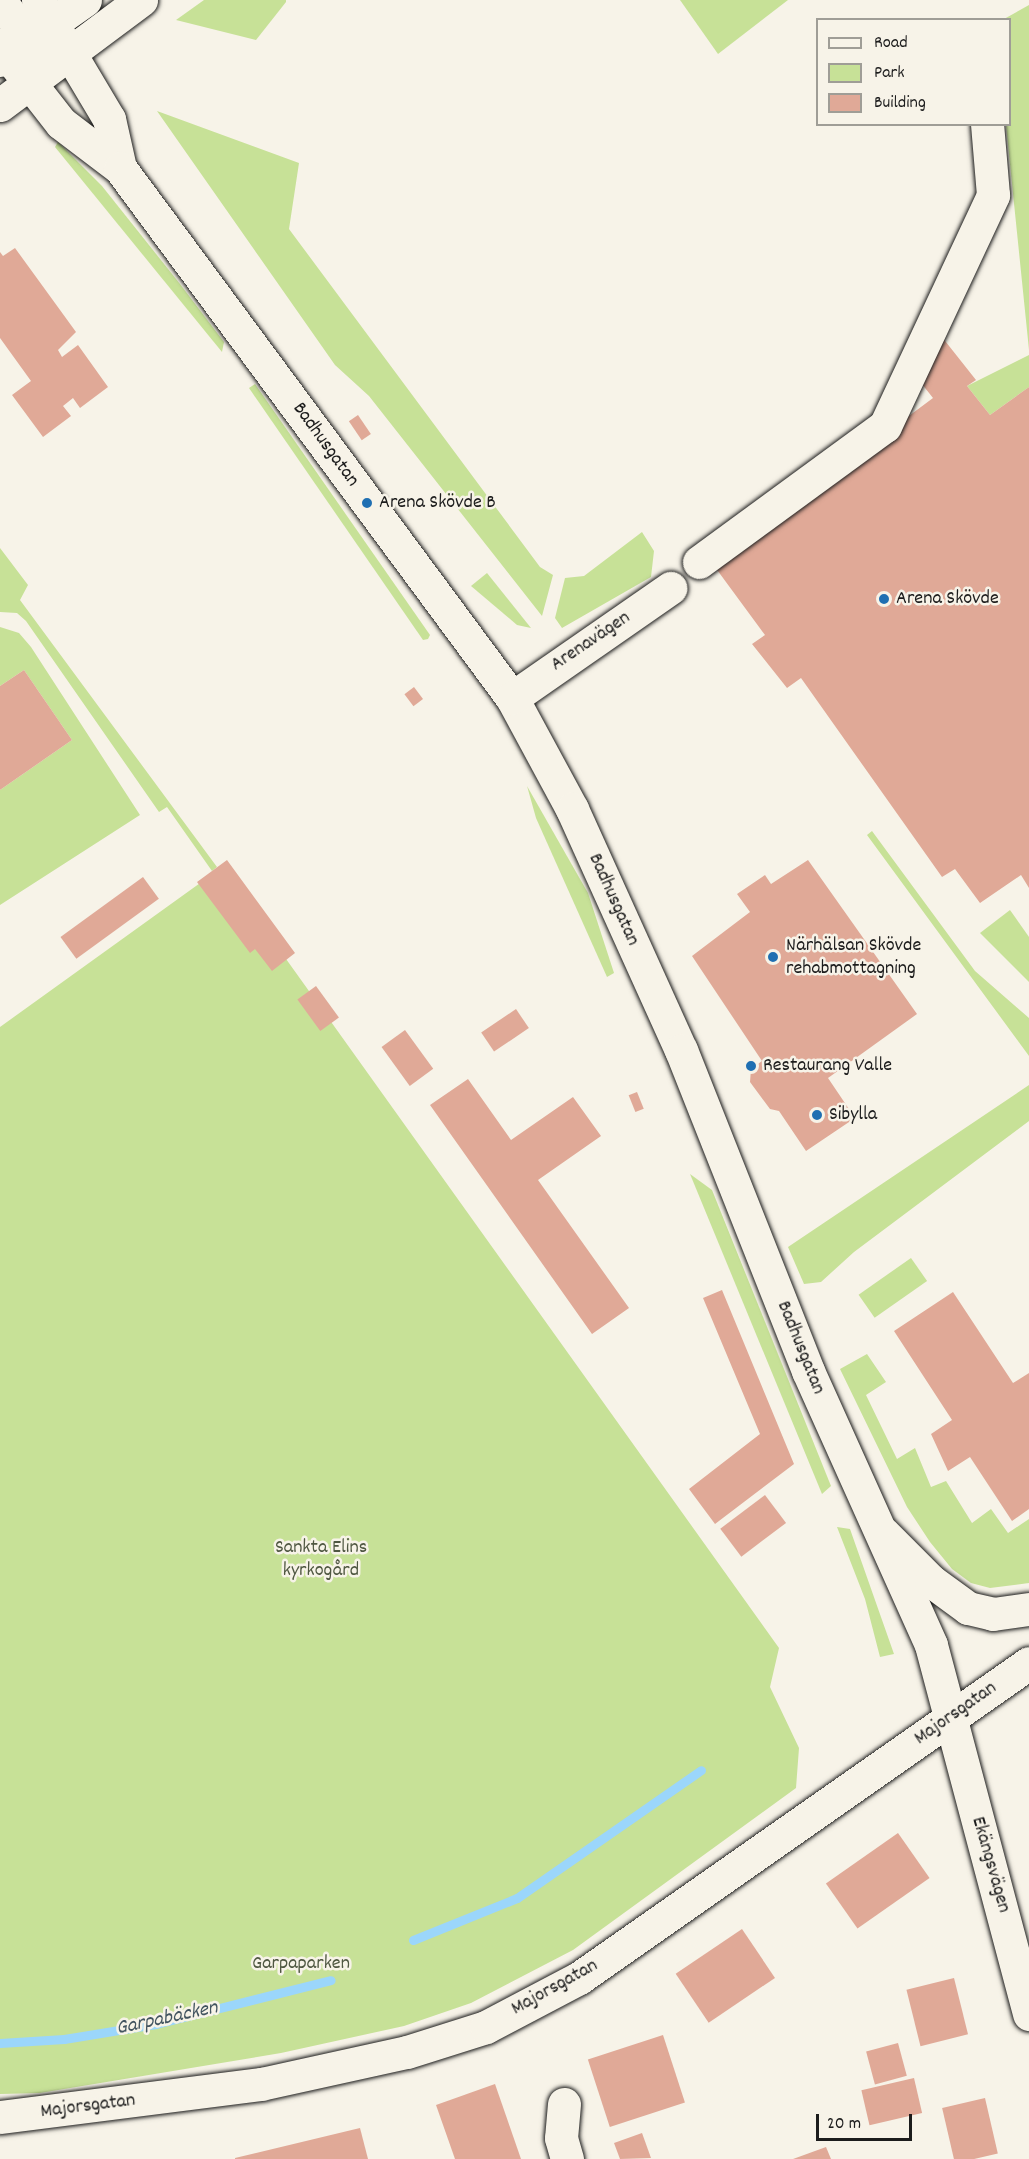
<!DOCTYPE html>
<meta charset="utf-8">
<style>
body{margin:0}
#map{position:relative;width:1029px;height:2159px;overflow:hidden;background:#f7f3e8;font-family:Dekko,sans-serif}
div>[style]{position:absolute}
.green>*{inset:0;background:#c7e197;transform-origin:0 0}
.stream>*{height:9px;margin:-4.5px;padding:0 4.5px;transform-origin:4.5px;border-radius:4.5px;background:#9bd6fb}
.building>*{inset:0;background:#e0a997;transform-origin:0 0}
.roads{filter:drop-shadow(0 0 2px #1c1c1c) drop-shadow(0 0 2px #1c1c1c)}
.minor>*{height:33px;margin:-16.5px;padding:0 16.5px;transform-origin:16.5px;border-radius:16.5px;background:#f7f3e8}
.major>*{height:33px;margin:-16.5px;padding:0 16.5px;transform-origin:16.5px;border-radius:16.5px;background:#f7f3e8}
.dots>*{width:16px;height:16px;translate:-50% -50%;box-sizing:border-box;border:3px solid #f7f3e8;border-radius:50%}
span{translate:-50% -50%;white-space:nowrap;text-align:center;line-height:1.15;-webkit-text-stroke:5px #f7f3e8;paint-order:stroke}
.street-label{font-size:20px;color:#1c1c1c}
.poi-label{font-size:20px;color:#1c1c1c}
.left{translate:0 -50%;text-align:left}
.park-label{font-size:20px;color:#4f5741}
.water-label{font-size:21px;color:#42545f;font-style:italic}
.legend{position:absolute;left:816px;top:18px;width:195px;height:108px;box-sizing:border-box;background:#f7f3e8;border:2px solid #9f9d96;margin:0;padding:8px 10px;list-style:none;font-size:18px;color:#1c1c1c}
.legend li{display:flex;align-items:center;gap:12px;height:30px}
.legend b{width:30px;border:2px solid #9f9d96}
.scale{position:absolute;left:816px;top:2114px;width:96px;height:27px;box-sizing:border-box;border:3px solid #1c1c1c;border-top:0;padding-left:8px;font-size:18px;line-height:21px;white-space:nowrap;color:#1c1c1c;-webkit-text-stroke:4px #f7f3e8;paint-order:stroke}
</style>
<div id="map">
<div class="green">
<div style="clip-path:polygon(204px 0,286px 0,286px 2px,256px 40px,176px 20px)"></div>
<div style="clip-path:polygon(680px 0,788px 0,718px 54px)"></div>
<div style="clip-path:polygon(1029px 5px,1029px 350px,1006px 125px,1010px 124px,1010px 20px,1004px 19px)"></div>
<div style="clip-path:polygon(157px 111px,299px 163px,289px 229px,540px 567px,553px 575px,542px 616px,369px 396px,335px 365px)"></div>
<div style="clip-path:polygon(58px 142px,102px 186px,180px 284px,224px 342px,222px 352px,55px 147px)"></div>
<div style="clip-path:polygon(1029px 355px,1029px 387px,990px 415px,967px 386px)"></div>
<div style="clip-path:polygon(255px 384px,430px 635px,428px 639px,423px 640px,249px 388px)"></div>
<div style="clip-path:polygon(642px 532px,654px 551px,651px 577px,562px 628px,555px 618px,565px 578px,584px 576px)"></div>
<div style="clip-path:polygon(0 548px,28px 585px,20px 600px,217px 867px,212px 871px,167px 807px,159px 812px,26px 621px,17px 613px,0 612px)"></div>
<div style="clip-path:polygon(487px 573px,531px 628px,517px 625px,471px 586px)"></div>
<div style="clip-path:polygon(0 627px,19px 633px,31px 647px,140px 815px,0 905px,0 790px,72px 740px,24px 670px,0 686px)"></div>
<div style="clip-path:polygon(527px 786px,588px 893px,614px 973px,607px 977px,536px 818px)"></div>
<div style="clip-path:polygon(872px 831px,975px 971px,1029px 1018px,1029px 1056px,867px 835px)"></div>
<div style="clip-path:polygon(221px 868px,779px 1648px,770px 1687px,799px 1748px,796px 1788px,573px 1950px,471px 2003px,404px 2026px,281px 2053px,40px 2093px,0 2094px,0 1027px)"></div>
<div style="clip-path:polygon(1010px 910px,1029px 937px,1029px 982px,980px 933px)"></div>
<div style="clip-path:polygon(1029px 1085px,1029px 1121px,854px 1252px,821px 1282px,804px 1284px,788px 1247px)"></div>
<div style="clip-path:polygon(690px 1174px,712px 1190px,831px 1486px,822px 1494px)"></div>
<div style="left:911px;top:1258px;width:28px;height:64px;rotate:55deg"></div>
<div style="clip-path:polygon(867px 1354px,886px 1382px,866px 1395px,897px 1459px,915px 1448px,931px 1487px,946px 1481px,972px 1523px,991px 1509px,1008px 1533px,1029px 1519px,1029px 1583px,990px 1588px,971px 1583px,952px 1569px,930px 1542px,907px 1507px,840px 1369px)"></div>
<div style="clip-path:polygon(837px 1527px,850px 1529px,894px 1654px,880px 1657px,865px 1599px)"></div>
</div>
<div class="stream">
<div style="left:413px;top:1940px;width:112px;rotate:-22deg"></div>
<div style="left:517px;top:1898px;width:224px;rotate:-34.8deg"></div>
<div style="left:0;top:2043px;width:64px;rotate:-3.6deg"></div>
<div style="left:64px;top:2039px;width:93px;rotate:-9.3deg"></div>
<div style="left:156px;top:2024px;width:180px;rotate:-14.1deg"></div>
</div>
<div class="building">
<div style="clip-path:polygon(15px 248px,76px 332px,58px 350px,62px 357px,78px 345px,108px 387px,80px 408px,73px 398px,63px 406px,71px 416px,43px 437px,12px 395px,31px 381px,0 338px,0 252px,3px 256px)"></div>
<div style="clip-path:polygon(938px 332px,976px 380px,967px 386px,990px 415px,1029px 387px,1029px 888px,1021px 875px,980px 903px,955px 869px,942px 877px,801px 678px,787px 688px,752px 644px,765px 635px,712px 563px,933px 398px,918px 379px)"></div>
<div style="left:358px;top:415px;width:23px;height:11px;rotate:56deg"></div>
<div style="clip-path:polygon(24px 670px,72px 740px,0 790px,0 686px)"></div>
<div style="left:414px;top:687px;width:15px;height:12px;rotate:53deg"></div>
<div style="clip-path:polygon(227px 860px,295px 953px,272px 971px,255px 949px,250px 953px,197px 882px)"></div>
<div style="clip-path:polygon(808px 860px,917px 1014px,828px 1078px,855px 1118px,806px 1151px,779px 1111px,770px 1109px,750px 1082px,751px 1069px,762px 1061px,692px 956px,750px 912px,737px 894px,765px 875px,771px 884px)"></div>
<div style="left:143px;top:877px;width:27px;height:102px;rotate:54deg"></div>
<div style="left:316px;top:986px;width:39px;height:23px;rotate:54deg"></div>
<div style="left:516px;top:1009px;width:23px;height:42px;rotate:56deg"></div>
<div style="left:405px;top:1030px;width:48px;height:29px;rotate:54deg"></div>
<div style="clip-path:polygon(468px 1079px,511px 1140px,573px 1097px,601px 1136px,538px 1180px,629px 1308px,592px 1334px,430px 1105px)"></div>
<div style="left:637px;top:1092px;width:18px;height:9px;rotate:68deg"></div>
<div style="clip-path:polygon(722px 1290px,794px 1464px,715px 1524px,689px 1489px,760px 1434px,703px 1298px)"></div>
<div style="clip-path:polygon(953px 1292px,1013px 1383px,1029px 1373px,1029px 1509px,1012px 1521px,970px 1457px,948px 1471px,931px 1434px,952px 1420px,894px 1331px)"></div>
<div style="left:765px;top:1495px;width:35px;height:56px;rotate:53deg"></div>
<div style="left:898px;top:1833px;width:55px;height:88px;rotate:55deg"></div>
<div style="left:742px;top:1929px;width:59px;height:80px;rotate:56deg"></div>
<div style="left:954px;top:1978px;width:58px;height:49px;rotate:76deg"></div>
<div style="left:663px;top:2035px;width:71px;height:79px;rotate:72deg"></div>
<div style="left:898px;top:2043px;width:34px;height:33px;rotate:75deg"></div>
<div style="left:914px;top:2078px;width:36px;height:54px;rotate:77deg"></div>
<div style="clip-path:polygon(495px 2084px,521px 2159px,455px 2159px,436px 2105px)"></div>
<div style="left:985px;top:2098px;width:57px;height:44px;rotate:77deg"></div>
<div style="clip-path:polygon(360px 2128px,368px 2159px,235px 2159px,235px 2158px)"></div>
<div style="clip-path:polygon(642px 2133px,651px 2158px,620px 2159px,614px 2143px)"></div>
<div style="clip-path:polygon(826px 2147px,831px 2159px,793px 2159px)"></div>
</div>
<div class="roads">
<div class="minor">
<div style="left:0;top:0;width:49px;rotate:55deg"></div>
<div style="left:28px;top:40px;width:21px;rotate:31deg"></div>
<div style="left:38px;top:0;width:139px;rotate:59.2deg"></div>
<div style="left:109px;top:119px;width:50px;rotate:77.3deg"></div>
<div style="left:0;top:45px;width:99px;rotate:52deg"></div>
<div style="left:61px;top:123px;width:74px;rotate:37.3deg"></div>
<div style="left:120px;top:168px;width:659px;rotate:53.51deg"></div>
<div style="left:512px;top:698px;width:126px;rotate:61.6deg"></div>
<div style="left:572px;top:809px;width:265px;rotate:65.7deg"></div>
<div style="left:681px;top:1050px;width:345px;rotate:68.4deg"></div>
<div style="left:808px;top:1371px;width:300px;rotate:65.8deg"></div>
<div style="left:931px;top:1645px;width:382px;rotate:75.1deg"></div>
<div style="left:0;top:60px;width:104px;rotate:-35.2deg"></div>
<div style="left:0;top:105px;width:176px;rotate:-36.7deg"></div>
<div style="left:699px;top:562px;width:230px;rotate:-36.2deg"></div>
<div style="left:885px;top:426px;width:255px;rotate:-64.9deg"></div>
<div style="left:993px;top:195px;width:71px;rotate:-94.8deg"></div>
<div style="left:512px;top:698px;width:193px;rotate:-34.8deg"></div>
<div style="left:564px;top:2104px;width:34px;rotate:95deg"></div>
<div style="left:561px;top:2138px;width:22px;rotate:74deg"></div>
</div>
<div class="major">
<div style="left:883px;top:1533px;width:68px;rotate:45deg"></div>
<div style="left:931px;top:1581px;width:46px;rotate:36.1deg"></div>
<div style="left:968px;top:1608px;width:26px;rotate:13deg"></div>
<div style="left:993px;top:1614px;width:36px;rotate:-8deg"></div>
<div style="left:0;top:2117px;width:263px;rotate:-7.2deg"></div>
<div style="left:261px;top:2084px;width:149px;rotate:-12.4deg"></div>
<div style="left:407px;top:2052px;width:83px;rotate:-17.6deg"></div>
<div style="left:486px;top:2027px;width:105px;rotate:-27.8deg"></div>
<div style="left:579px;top:1978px;width:549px;rotate:-34.99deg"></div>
</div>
</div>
<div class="dots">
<div style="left:367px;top:503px;background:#1f6fb2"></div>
<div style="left:884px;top:599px;background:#1f6fb2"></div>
<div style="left:773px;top:957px;background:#1f6fb2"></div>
<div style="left:751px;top:1066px;background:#1f6fb2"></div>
<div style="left:817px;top:1115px;background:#1f6fb2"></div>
</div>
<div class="street-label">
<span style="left:325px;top:445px;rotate:54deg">Badhusgatan</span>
<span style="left:591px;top:642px;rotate:-34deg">Arenavägen</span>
<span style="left:613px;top:900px;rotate:66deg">Badhusgatan</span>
<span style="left:800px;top:1348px;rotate:68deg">Badhusgatan</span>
<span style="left:956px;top:1714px;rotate:-35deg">Majorsgatan</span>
<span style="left:990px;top:1865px;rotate:74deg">Ekängsvägen</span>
<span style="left:555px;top:1988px;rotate:-29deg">Majorsgatan</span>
<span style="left:88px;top:2107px;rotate:-7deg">Majorsgatan</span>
</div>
<div class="poi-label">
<span class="left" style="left:379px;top:503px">Arena Skövde B</span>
<span class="left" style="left:896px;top:599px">Arena Skövde</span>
<span class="left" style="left:786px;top:958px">Närhälsan Skövde<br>rehabmottagning</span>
<span class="left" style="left:763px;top:1066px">Restaurang Valle</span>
<span class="left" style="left:829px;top:1115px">Sibylla</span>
</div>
<div class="park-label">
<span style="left:321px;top:1560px">Sankta Elins<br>kyrkogård</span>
<span style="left:301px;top:1964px">Garpaparken</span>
</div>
<div class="water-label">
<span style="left:167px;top:2019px;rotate:-12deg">Garpabäcken</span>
</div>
<ul class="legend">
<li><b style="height:8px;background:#f7f3e8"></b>Road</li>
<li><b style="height:16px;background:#c7e197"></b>Park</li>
<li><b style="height:16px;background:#e0a997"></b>Building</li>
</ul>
<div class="scale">20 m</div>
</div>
